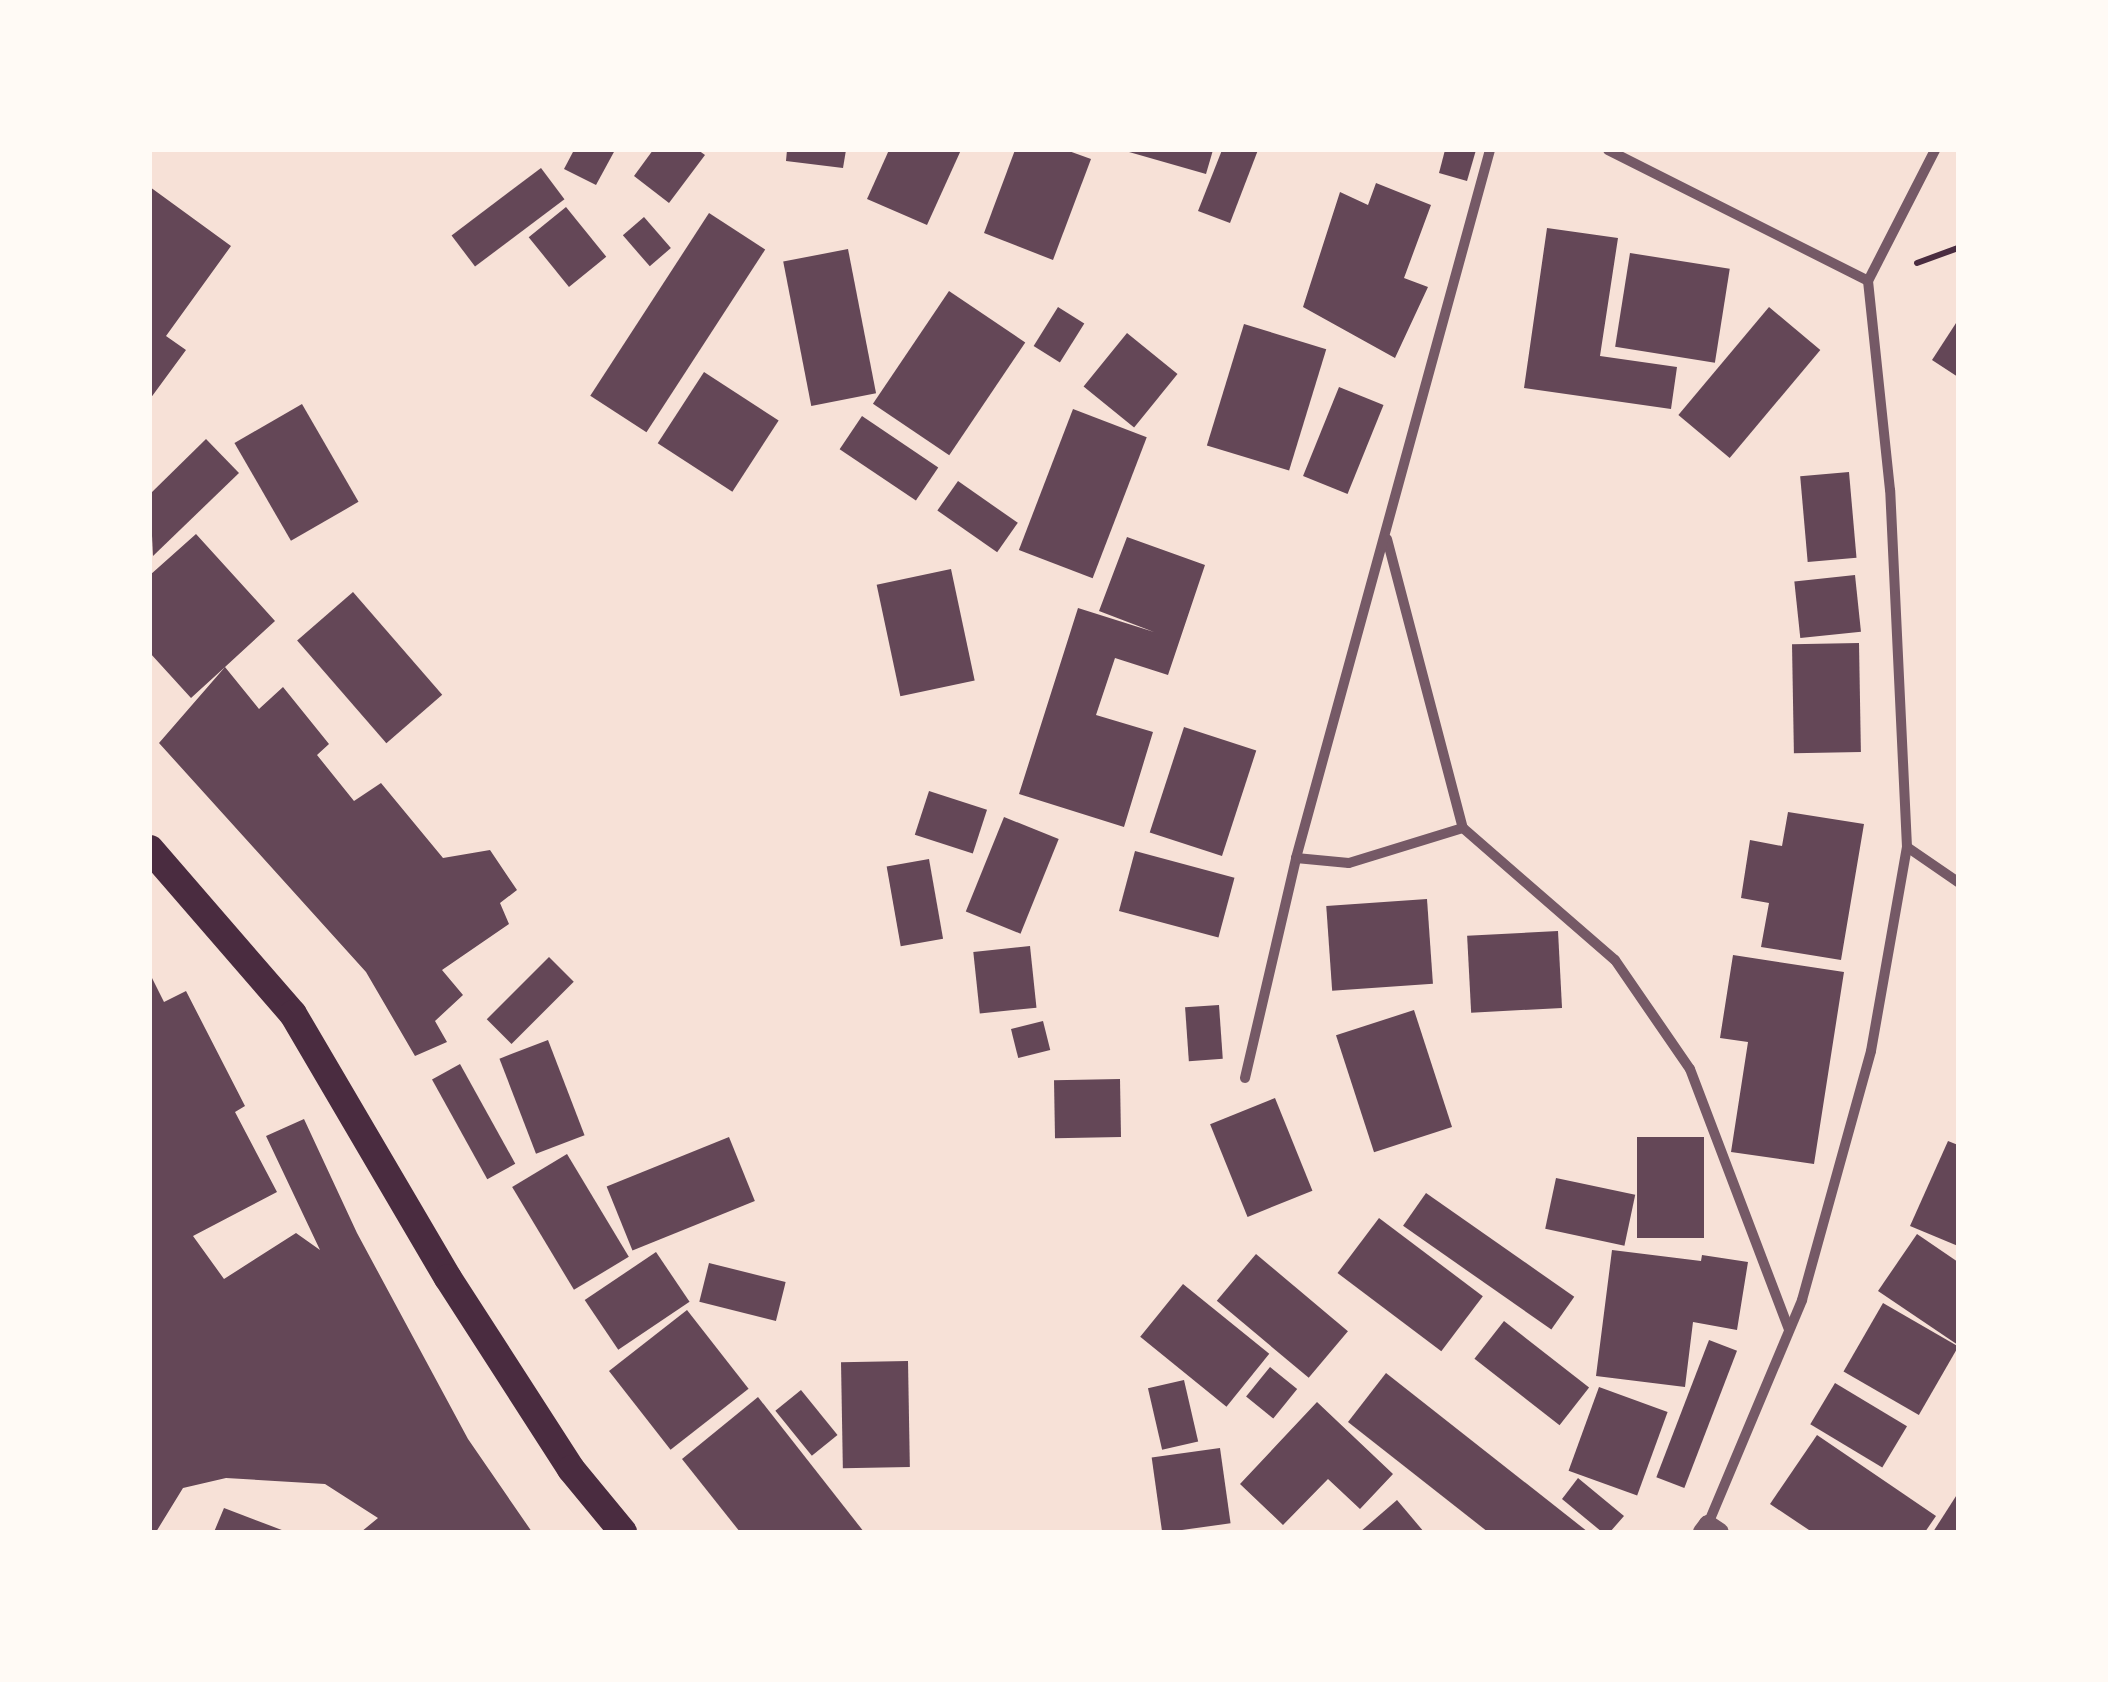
<!DOCTYPE html>
<style>
body{margin:0}
#map{position:relative;width:2108px;height:1682px;overflow:hidden;background:#f7e1d7;font-family:"Source Sans 3",sans-serif}
div>[style]{position:absolute}
.building>*{inset:0;background:#644757;transform-origin:0 0}
.path>*{height:6px;margin:-3px;padding:0 3px;transform-origin:3px;border-radius:3px;background:#4a2c40}
.minor>*{height:10px;margin:-5px;padding:0 5px;transform-origin:5px;border-radius:5px;background:#755966}
.tertiary>*{height:18px;margin:-9px;padding:0 9px;transform-origin:9px;border-radius:9px;background:#755966}
.trunk>*{height:28px;margin:-14px;padding:0 14px;transform-origin:14px;border-radius:14px;background:#4a2c40}
span{translate:-50% -50%;white-space:nowrap;text-align:center;line-height:1.15;-webkit-text-stroke:8px #fffaf5;paint-order:stroke}
.frame{position:absolute;inset:0;border:152px solid #fffaf5;pointer-events:none}
</style>
<div id="map">
<div class="building">
<div style="clip-path:polygon(574px 150px,615px 150px,596px 185px,564px 169px)"></div>
<div style="clip-path:polygon(653px 150px,698px 150px,705px 155px,669px 203px,634px 176px)"></div>
<div style="clip-path:polygon(787px 150px,846px 150px,843px 168px,786px 161px)"></div>
<div style="clip-path:polygon(889px 150px,961px 150px,927px 225px,867px 199px)"></div>
<div style="clip-path:polygon(1015px 150px,1066px 150px,1091px 159px,1053px 260px,984px 233px)"></div>
<div style="clip-path:polygon(1122px 150px,1213px 150px,1206px 174px)"></div>
<div style="clip-path:polygon(1222px 150px,1258px 150px,1230px 223px,1198px 211px)"></div>
<div style="clip-path:polygon(1445px 150px,1476px 150px,1467px 181px,1439px 173px)"></div>
<div style="left:541px;top:168px;width:39px;height:112px;rotate:53deg"></div>
<div style="clip-path:polygon(1376px 183px,1431px 205px,1404px 278px,1428px 287px,1395px 358px,1303px 307px,1340px 192px,1368px 205px)"></div>
<div style="clip-path:polygon(150px 187px,231px 246px,166px 336px,186px 350px,150px 399px)"></div>
<div style="left:566px;top:207px;width:64px;height:48px;rotate:51deg"></div>
<div style="left:709px;top:213px;width:67px;height:218px;rotate:33deg"></div>
<div style="left:644px;top:217px;width:41px;height:28px;rotate:49deg"></div>
<div style="clip-path:polygon(1547px 228px,1618px 238px,1600px 356px,1677px 367px,1671px 409px,1524px 388px)"></div>
<div style="left:848px;top:249px;width:147px;height:66px;rotate:79deg"></div>
<div style="left:1630px;top:253px;width:101px;height:95px;rotate:9deg"></div>
<div style="left:949px;top:291px;width:92px;height:136px;rotate:34deg"></div>
<div style="left:1058px;top:307px;width:31px;height:46px;rotate:32deg"></div>
<div style="left:1769px;top:307px;width:67px;height:141px;rotate:40deg"></div>
<div style="clip-path:polygon(1958px 320px,1958px 377px,1932px 360px)"></div>
<div style="left:1244px;top:324px;width:86px;height:127px;rotate:17deg"></div>
<div style="left:1127px;top:333px;width:65px;height:69px;rotate:39deg"></div>
<div style="left:704px;top:372px;width:89px;height:85px;rotate:33deg"></div>
<div style="left:1339px;top:387px;width:48px;height:96px;rotate:22deg"></div>
<div style="left:302px;top:404px;width:113px;height:78px;rotate:60deg"></div>
<div style="left:1073px;top:409px;width:79px;height:151px;rotate:21deg"></div>
<div style="left:862px;top:416px;width:92px;height:40px;rotate:34deg"></div>
<div style="clip-path:polygon(206px 439px,239px 473px,153px 556px,150px 494px)"></div>
<div style="left:1849px;top:472px;width:86px;height:49px;rotate:85deg"></div>
<div style="left:958px;top:481px;width:73px;height:36px;rotate:35deg"></div>
<div style="clip-path:polygon(196px 534px,275px 621px,225px 667px,259px 709px,283px 687px,329px 744px,317px 755px,354px 801px,381px 783px,443px 858px,490px 850px,517px 890px,500px 903px,509px 924px,442px 970px,463px 995px,435px 1021px,447px 1042px,415px 1056px,366px 972px,159px 743px,225px 667px,191px 698px,150px 653px,150px 575px)"></div>
<div style="clip-path:polygon(1127px 537px,1205px 565px,1168px 675px,1115px 658px,1096px 715px,1153px 732px,1124px 827px,1019px 794px,1078px 608px,1154px 632px,1099px 611px)"></div>
<div style="left:951px;top:569px;width:114px;height:76px;rotate:78deg"></div>
<div style="left:1855px;top:575px;width:57px;height:61px;rotate:84deg"></div>
<div style="left:353px;top:592px;width:136px;height:74px;rotate:49deg"></div>
<div style="left:1859px;top:643px;width:109px;height:67px;rotate:89deg"></div>
<div style="left:1184px;top:727px;width:76px;height:111px;rotate:18deg"></div>
<div style="left:929px;top:791px;width:61px;height:46px;rotate:18deg"></div>
<div style="clip-path:polygon(1788px 812px,1864px 824px,1841px 960px,1761px 947px,1769px 903px,1741px 898px,1750px 840px,1782px 846px)"></div>
<div style="left:1004px;top:817px;width:59px;height:102px;rotate:22deg"></div>
<div style="left:1135px;top:851px;width:103px;height:62px;rotate:15deg"></div>
<div style="left:929px;top:859px;width:81px;height:43px;rotate:80deg"></div>
<div style="left:1427px;top:899px;width:85px;height:101px;rotate:86deg"></div>
<div style="left:1558px;top:931px;width:77px;height:91px;rotate:87deg"></div>
<div style="left:1030px;top:946px;width:62px;height:57px;rotate:84deg"></div>
<div style="clip-path:polygon(1733px 955px,1844px 972px,1814px 1164px,1731px 1152px,1748px 1042px,1720px 1038px)"></div>
<div style="left:549px;top:957px;width:35px;height:88px;rotate:45deg"></div>
<div style="clip-path:polygon(150px 974px,164px 1002px,186px 991px,245px 1106px,235px 1112px,277px 1192px,193px 1236px,224px 1279px,296px 1233px,320px 1250px,266px 1136px,304px 1119px,357px 1233px,468px 1439px,532px 1532px,361px 1532px,378px 1518px,325px 1484px,226px 1478px,183px 1488px,156px 1532px,150px 1532px)"></div>
<div style="left:1219px;top:1005px;width:54px;height:34px;rotate:86deg"></div>
<div style="left:1414px;top:1010px;width:123px;height:82px;rotate:72deg"></div>
<div style="left:1043px;top:1021px;width:30px;height:33px;rotate:76deg"></div>
<div style="left:548px;top:1040px;width:102px;height:52px;rotate:69deg"></div>
<div style="left:460px;top:1064px;width:114px;height:32px;rotate:61deg"></div>
<div style="left:1120px;top:1079px;width:58px;height:66px;rotate:89deg"></div>
<div style="left:1275px;top:1098px;width:100px;height:70px;rotate:68deg"></div>
<div style="left:729px;top:1137px;width:69px;height:132px;rotate:68deg"></div>
<div style="left:1704px;top:1137px;width:101px;height:67px;rotate:90deg"></div>
<div style="clip-path:polygon(1948px 1141px,1958px 1145px,1958px 1246px,1910px 1226px)"></div>
<div style="left:567px;top:1154px;width:120px;height:64px;rotate:59deg"></div>
<div style="left:1556px;top:1178px;width:81px;height:52px;rotate:12deg"></div>
<div style="left:1426px;top:1193px;width:181px;height:40px;rotate:35deg"></div>
<div style="left:1379px;top:1218px;width:130px;height:69px;rotate:37deg"></div>
<div style="clip-path:polygon(1917px 1234px,1958px 1262px,1958px 1345px,1878px 1291px)"></div>
<div style="clip-path:polygon(1612px 1250px,1701px 1261px,1702px 1255px,1748px 1262px,1737px 1330px,1693px 1322px,1685px 1387px,1596px 1376px)"></div>
<div style="left:656px;top:1252px;width:60px;height:86px;rotate:56deg"></div>
<div style="left:1256px;top:1254px;width:120px;height:61px;rotate:40deg"></div>
<div style="left:709px;top:1263px;width:79px;height:40px;rotate:14deg"></div>
<div style="left:1183px;top:1284px;width:111px;height:68px;rotate:39deg"></div>
<div style="left:1883px;top:1303px;width:87px;height:79px;rotate:30deg"></div>
<div style="left:687px;top:1310px;width:100px;height:99px;rotate:52deg"></div>
<div style="left:1504px;top:1321px;width:108px;height:48px;rotate:38deg"></div>
<div style="left:1709px;top:1340px;width:30px;height:147px;rotate:21deg"></div>
<div style="left:908px;top:1361px;width:106px;height:67px;rotate:89deg"></div>
<div style="left:1270px;top:1367px;width:35px;height:38px;rotate:39deg"></div>
<div style="clip-path:polygon(1386px 1373px,1588px 1532px,1488px 1532px,1348px 1422px)"></div>
<div style="left:1184px;top:1380px;width:63px;height:37px;rotate:77deg"></div>
<div style="left:1835px;top:1383px;width:84px;height:48px;rotate:31deg"></div>
<div style="left:1599px;top:1387px;width:73px;height:89px;rotate:20deg"></div>
<div style="left:801px;top:1390px;width:58px;height:33px;rotate:51deg"></div>
<div style="clip-path:polygon(758px 1397px,864px 1532px,740px 1532px,682px 1459px)"></div>
<div style="clip-path:polygon(1317px 1402px,1393px 1474px,1360px 1509px,1328px 1479px,1283px 1525px,1240px 1484px)"></div>
<div style="clip-path:polygon(1817px 1435px,1936px 1516px,1925px 1532px,1812px 1532px,1770px 1504px)"></div>
<div style="left:1220px;top:1448px;width:76px;height:69px;rotate:82deg"></div>
<div style="clip-path:polygon(1578px 1478px,1624px 1516px,1610px 1532px,1602px 1532px,1562px 1499px)"></div>
<div style="clip-path:polygon(1958px 1493px,1958px 1532px,1933px 1532px)"></div>
<div style="clip-path:polygon(1397px 1500px,1424px 1532px,1360px 1532px)"></div>
<div style="clip-path:polygon(224px 1508px,287px 1532px,214px 1532px)"></div>
</div>
<div class="path">
<div style="left:1917px;top:263px;width:44px;rotate:-20.1deg"></div>
</div>
<div class="minor">
<div style="left:1608px;top:150px;width:291px;rotate:26.7deg"></div>
<div style="left:1387px;top:539px;width:299px;rotate:75.3deg"></div>
<div style="left:1907px;top:847px;width:62px;rotate:34.5deg"></div>
<div style="left:1296px;top:858px;width:53px;rotate:5.4deg"></div>
<div style="left:1349px;top:863px;width:119px;rotate:-17.1deg"></div>
<div style="left:1463px;top:828px;width:201px;rotate:41deg"></div>
<div style="left:1615px;top:960px;width:132px;rotate:55.5deg"></div>
<div style="left:1690px;top:1069px;width:279px;rotate:69.2deg"></div>
<div style="left:1245px;top:1078px;width:226px;rotate:-76.9deg"></div>
<div style="left:1296px;top:858px;width:734px;rotate:-74.68deg"></div>
<div style="left:1708px;top:1524px;width:243px;rotate:-67.2deg"></div>
<div style="left:1802px;top:1300px;width:258px;rotate:-74.5deg"></div>
<div style="left:1871px;top:1051px;width:207px;rotate:-80deg"></div>
<div style="left:1907px;top:847px;width:357px;rotate:-92.7deg"></div>
<div style="left:1890px;top:490px;width:210px;rotate:-96deg"></div>
<div style="left:1868px;top:281px;width:147px;rotate:-62.9deg"></div>
</div>
<div class="tertiary">
<div style="left:1702px;top:1532px;width:10px;rotate:-53deg"></div>
<div style="left:1708px;top:1524px;width:14px;rotate:34deg"></div>
</div>
<div class="trunk">
<div style="left:150px;top:849px;width:218px;rotate:49.1deg"></div>
<div style="left:293px;top:1014px;width:306px;rotate:59.6deg"></div>
<div style="left:448px;top:1278px;width:227px;rotate:57.2deg"></div>
<div style="left:571px;top:1469px;width:82px;rotate:50.5deg"></div>
</div>
<div class="frame"></div>
</div>
